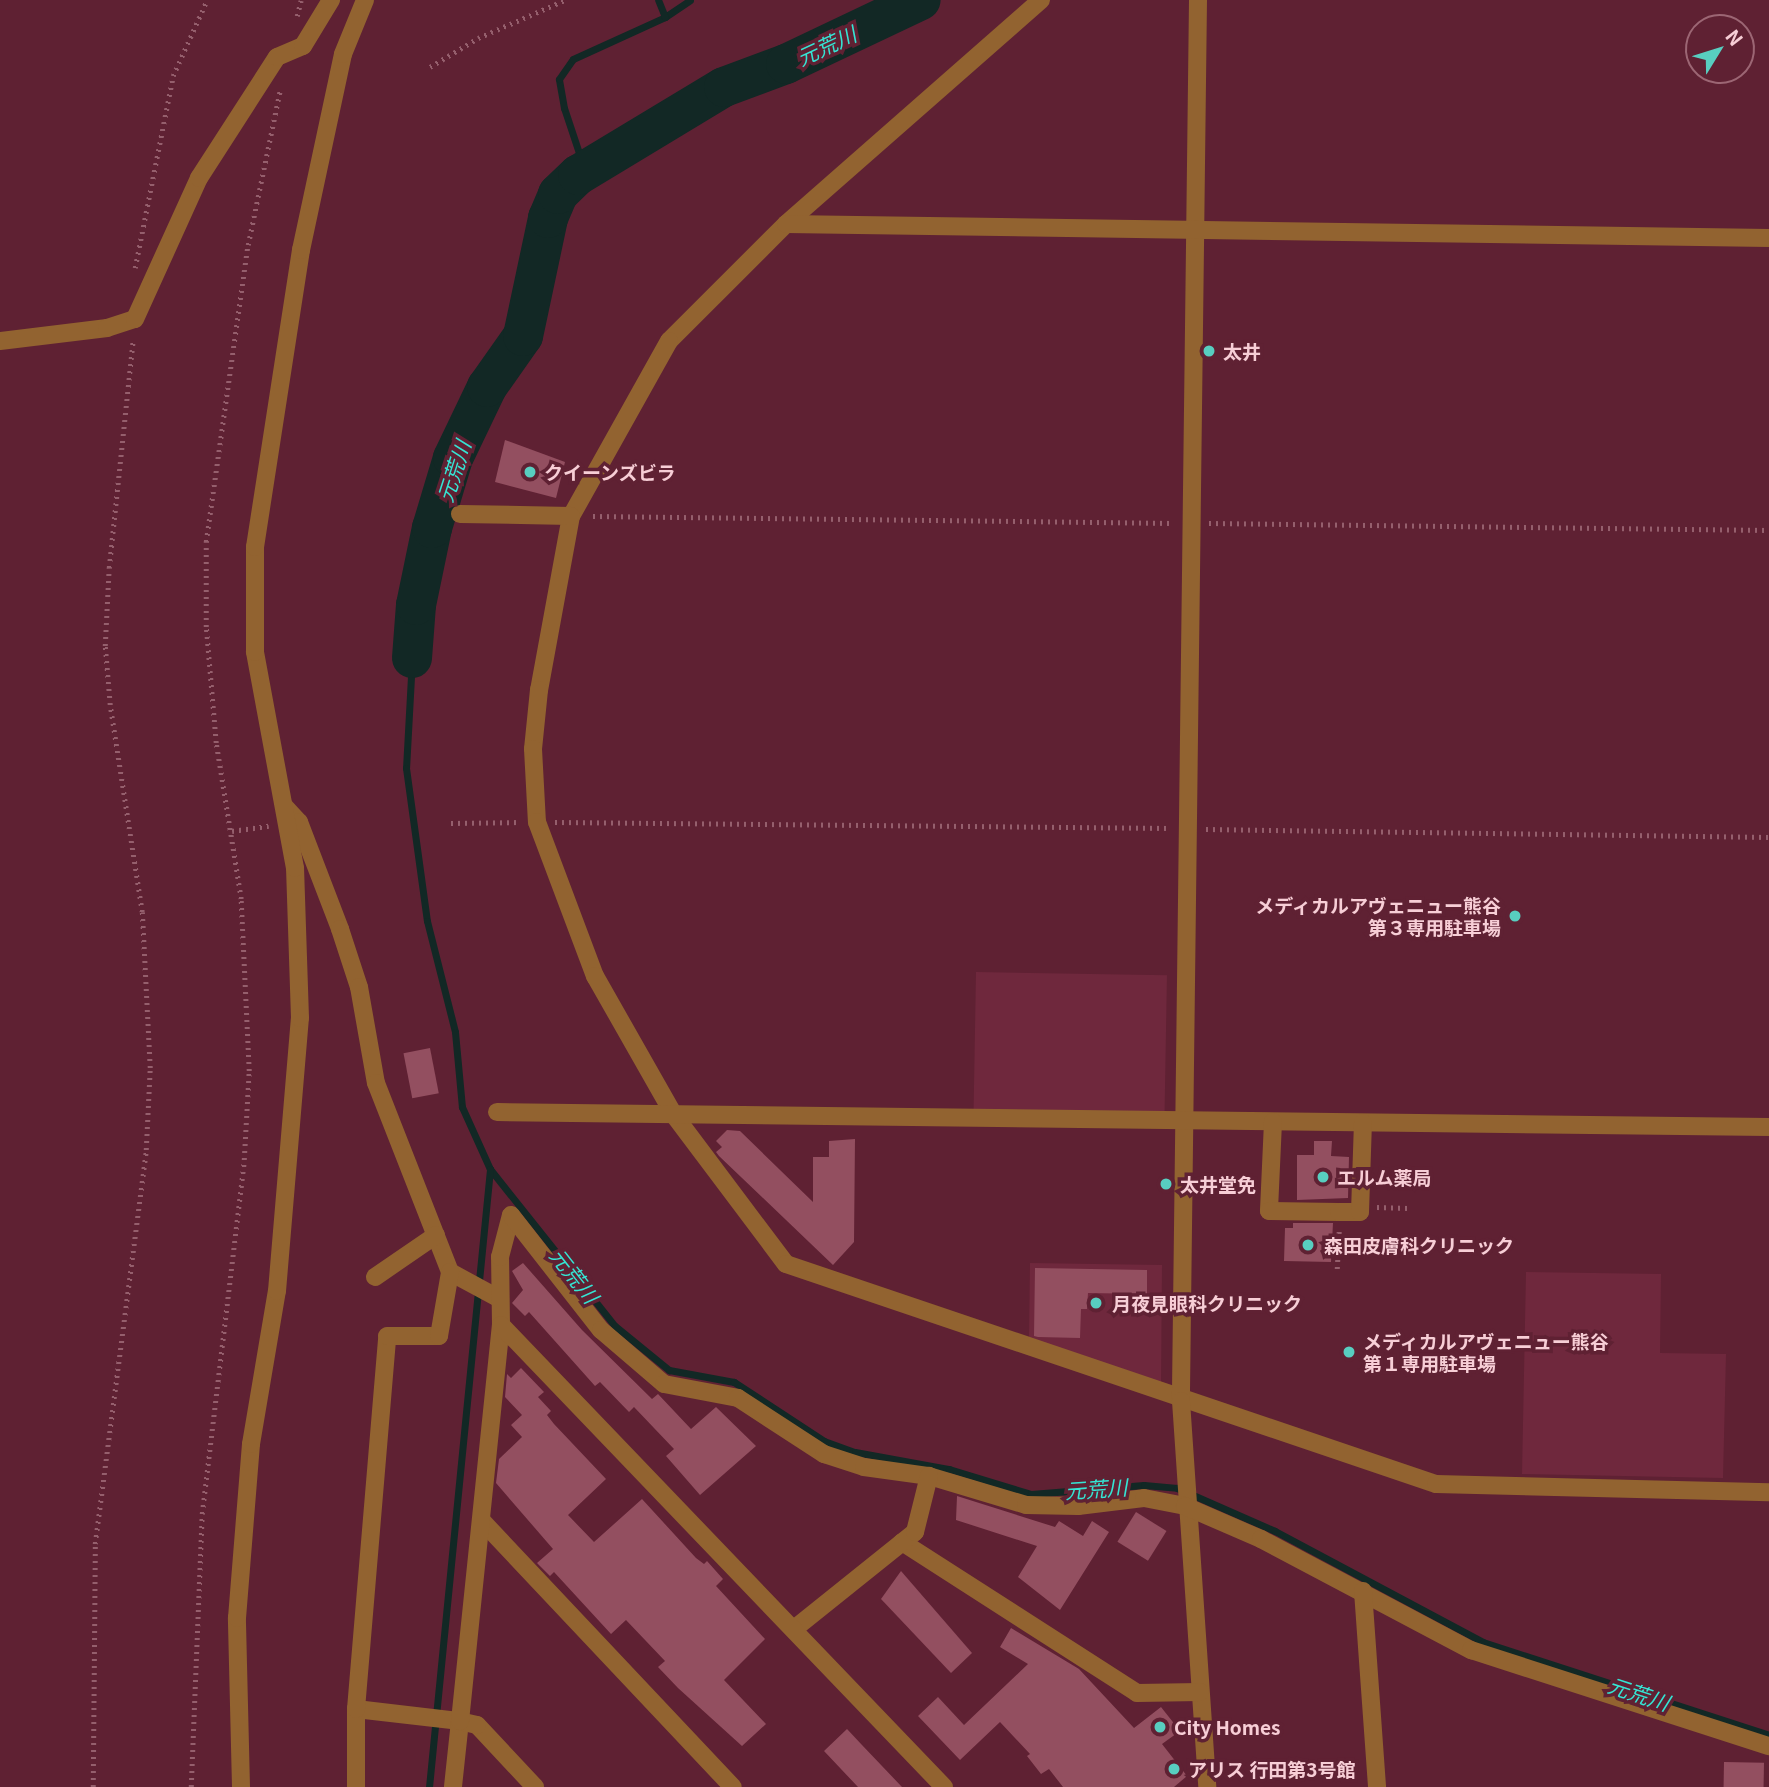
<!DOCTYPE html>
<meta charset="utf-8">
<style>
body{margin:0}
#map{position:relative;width:1769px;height:1787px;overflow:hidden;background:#5f2133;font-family:Georgia,"Noto Sans JP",serif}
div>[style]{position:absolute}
.built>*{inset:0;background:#6f283d;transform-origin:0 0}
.stream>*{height:7px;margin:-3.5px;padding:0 3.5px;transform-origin:3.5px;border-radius:3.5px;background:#122825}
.river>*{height:40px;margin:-20px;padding:0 20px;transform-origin:20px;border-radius:20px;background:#122825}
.building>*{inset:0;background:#934f60;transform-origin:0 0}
.path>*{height:4.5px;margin-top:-2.25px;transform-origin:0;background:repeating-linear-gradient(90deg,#955f6d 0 2px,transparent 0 7px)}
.minor>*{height:18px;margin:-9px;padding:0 9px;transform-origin:9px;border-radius:9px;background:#926330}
.dots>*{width:19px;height:19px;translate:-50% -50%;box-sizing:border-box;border:4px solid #5f2133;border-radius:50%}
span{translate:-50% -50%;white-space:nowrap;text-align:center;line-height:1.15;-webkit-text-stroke:7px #5f2133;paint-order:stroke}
.poi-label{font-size:19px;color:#f7ced6;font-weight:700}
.left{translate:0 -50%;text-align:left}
.right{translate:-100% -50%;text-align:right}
.water-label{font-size:21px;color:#35e5d4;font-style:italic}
.north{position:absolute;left:1685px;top:14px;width:70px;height:70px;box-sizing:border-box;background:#5f2133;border:2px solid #9c6674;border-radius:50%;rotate:52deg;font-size:19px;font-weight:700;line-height:28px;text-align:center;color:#f7ced6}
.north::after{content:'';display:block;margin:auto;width:24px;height:32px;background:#58cec0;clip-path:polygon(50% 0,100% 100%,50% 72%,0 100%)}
</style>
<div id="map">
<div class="built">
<div style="left:976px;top:972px;width:191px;height:138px;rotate:1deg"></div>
<div style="clip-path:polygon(1030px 1263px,1162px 1265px,1161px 1387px,1029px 1341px)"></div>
<div style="clip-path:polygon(1526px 1272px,1661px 1274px,1660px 1353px,1726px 1354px,1723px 1478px,1522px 1474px)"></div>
</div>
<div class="stream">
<div style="left:665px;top:17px;width:30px;rotate:-34deg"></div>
<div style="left:585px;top:171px;width:66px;rotate:-108.4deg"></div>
<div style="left:564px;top:108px;width:29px;rotate:-100deg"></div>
<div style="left:559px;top:79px;width:24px;rotate:-55deg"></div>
<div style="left:573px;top:59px;width:101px;rotate:-24.5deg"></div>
<div style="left:665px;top:17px;width:18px;rotate:-112deg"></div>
<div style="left:412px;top:658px;width:110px;rotate:93.1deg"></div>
<div style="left:406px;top:768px;width:154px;rotate:82.2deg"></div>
<div style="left:427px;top:921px;width:114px;rotate:75.8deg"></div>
<div style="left:455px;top:1032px;width:75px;rotate:84.7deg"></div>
<div style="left:462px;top:1107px;width:68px;rotate:65.7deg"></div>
<div style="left:490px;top:1169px;width:201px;rotate:51.5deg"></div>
<div style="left:615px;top:1326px;width:70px;rotate:39.2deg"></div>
<div style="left:669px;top:1370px;width:66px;rotate:10.5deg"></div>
<div style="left:734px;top:1382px;width:108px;rotate:33.2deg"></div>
<div style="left:824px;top:1441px;width:33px;rotate:20deg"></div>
<div style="left:855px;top:1452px;width:96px;rotate:10.3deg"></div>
<div style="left:949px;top:1469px;width:86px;rotate:17deg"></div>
<div style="left:1031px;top:1494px;width:113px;rotate:-4.6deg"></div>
<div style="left:1144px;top:1485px;width:33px;rotate:5deg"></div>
<div style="left:1177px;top:1488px;width:107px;rotate:23.7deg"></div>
<div style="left:1275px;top:1531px;width:236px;rotate:28.1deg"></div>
<div style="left:1483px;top:1642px;width:301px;rotate:18deg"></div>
<div style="left:429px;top:1787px;width:621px;rotate:-84.36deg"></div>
</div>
<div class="river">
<div style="left:412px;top:658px;width:53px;rotate:-85.7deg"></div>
<div style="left:416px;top:605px;width:79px;rotate:-78.3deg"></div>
<div style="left:432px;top:528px;width:73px;rotate:-73.3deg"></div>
<div style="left:453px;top:458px;width:79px;rotate:-64.4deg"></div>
<div style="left:487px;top:387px;width:62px;rotate:-54.8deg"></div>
<div style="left:523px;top:336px;width:121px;rotate:-78deg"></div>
<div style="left:548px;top:218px;width:26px;rotate:-67deg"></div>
<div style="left:558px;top:194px;width:28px;rotate:-44deg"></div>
<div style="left:578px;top:175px;width:170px;rotate:-31.1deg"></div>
<div style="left:724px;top:87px;width:66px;rotate:-20.4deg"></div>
<div style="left:786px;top:64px;width:149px;rotate:-25.4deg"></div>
</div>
<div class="building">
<div style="clip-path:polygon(505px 440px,565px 462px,556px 498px,495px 482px)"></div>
<div style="left:430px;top:1048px;width:46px;height:27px;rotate:79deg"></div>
<div style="clip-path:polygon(727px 1130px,740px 1131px,813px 1202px,813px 1157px,829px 1157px,829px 1141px,855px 1139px,854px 1242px,833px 1265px,719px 1156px,716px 1152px,722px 1147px,716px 1141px)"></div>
<div style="clip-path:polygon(1314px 1141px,1332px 1141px,1331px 1156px,1349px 1157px,1348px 1198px,1297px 1200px,1297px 1155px,1314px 1155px)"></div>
<div style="clip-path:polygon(1293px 1223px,1333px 1223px,1331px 1262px,1284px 1261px,1285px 1228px,1293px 1228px)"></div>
<div style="clip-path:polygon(523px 1263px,582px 1330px,652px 1399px,658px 1394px,691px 1429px,716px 1407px,756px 1446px,700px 1495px,666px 1456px,674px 1449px,634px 1407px,629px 1412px,600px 1382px,595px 1386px,529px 1312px,525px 1316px,512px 1303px,523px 1290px,512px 1271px)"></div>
<div style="clip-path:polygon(1035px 1268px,1147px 1270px,1147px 1294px,1088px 1293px,1087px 1309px,1081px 1309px,1080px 1338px,1038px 1337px,1034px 1336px)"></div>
<div style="clip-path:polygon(521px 1368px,544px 1392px,538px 1397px,551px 1411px,547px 1415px,554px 1424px,606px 1479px,568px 1515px,594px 1542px,642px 1499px,696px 1558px,704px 1564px,707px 1561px,723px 1579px,716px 1586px,765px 1639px,724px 1680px,766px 1724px,742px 1746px,678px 1688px,658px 1667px,665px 1661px,626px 1620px,611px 1634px,554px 1572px,550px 1576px,537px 1563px,553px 1549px,496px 1483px,499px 1459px,522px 1437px,511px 1425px,522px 1415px,505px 1397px,507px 1374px,511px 1378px)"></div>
<div style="clip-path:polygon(957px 1496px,1055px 1527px,1059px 1521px,1083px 1536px,1092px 1521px,1109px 1532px,1060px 1610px,1018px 1577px,1037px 1546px,956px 1520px)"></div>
<div style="left:1136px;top:1512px;width:36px;height:35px;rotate:32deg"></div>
<div style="clip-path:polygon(901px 1571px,972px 1653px,951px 1673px,881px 1599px)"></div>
<div style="clip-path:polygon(1011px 1628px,1079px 1669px,1134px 1728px,1161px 1707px,1180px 1731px,1162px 1744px,1187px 1776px,1174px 1787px,1063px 1787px,1049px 1769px,1041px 1774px,1027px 1756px,1030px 1754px,1000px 1722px,960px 1760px,918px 1716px,938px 1697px,964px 1725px,1028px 1664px,1000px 1647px)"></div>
<div style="clip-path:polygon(847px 1729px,862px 1745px,902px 1787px,858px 1787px,824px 1751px)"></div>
<div style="left:1724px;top:1762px;width:40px;height:25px;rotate:1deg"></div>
</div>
<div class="path">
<div style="left:297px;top:16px;width:16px;rotate:-76deg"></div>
<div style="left:430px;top:67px;width:56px;rotate:-31.1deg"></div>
<div style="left:478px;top:38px;width:95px;rotate:-23.6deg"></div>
<div style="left:135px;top:268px;width:196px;rotate:-78.8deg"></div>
<div style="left:173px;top:76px;width:83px;rotate:-65.9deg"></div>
<div style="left:593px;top:516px;width:579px;rotate:0.69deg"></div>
<div style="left:1209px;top:523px;width:560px;rotate:0.72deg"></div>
<div style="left:555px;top:822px;width:615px;rotate:0.56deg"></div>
<div style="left:451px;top:823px;width:68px;rotate:-0.8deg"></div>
<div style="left:1206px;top:829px;width:563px;rotate:0.81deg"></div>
<div style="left:232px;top:831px;width:37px;rotate:-8deg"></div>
<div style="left:1377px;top:1207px;width:31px;rotate:2deg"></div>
<div style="left:1337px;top:1269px;width:38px;rotate:-87deg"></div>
<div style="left:93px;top:1787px;width:243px;rotate:-89.5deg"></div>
<div style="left:95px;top:1544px;width:397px;rotate:-82.6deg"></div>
<div style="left:146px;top:1150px;width:82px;rotate:-87.2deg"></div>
<div style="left:150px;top:1068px;width:156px;rotate:-92.9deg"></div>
<div style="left:142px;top:912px;width:209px;rotate:-98.8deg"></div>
<div style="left:110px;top:705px;width:59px;rotate:-94.8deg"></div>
<div style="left:105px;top:646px;width:78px;rotate:-87.1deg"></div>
<div style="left:109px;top:568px;width:230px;rotate:-84deg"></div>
<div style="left:191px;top:1787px;width:273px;rotate:-87.7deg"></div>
<div style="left:202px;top:1514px;width:356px;rotate:-83.2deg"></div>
<div style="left:244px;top:1160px;width:89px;rotate:-86.8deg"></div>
<div style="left:249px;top:1071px;width:172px;rotate:-92.7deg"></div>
<div style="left:241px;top:899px;width:158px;rotate:-99.1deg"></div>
<div style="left:216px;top:743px;width:116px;rotate:-94.9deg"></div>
<div style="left:206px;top:627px;width:85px;rotate:-90deg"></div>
<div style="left:206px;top:542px;width:300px;rotate:-82deg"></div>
<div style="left:248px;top:245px;width:158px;rotate:-78.3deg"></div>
</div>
<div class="minor">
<div style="left:1041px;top:0;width:339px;rotate:138.7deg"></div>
<div style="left:786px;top:224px;width:165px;rotate:135deg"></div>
<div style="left:669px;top:341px;width:201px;rotate:119.2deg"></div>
<div style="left:571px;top:516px;width:177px;rotate:100.4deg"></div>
<div style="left:539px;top:690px;width:59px;rotate:95.8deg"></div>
<div style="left:533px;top:749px;width:73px;rotate:86.9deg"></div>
<div style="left:537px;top:822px;width:165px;rotate:69.4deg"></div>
<div style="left:595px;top:976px;width:160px;rotate:60.4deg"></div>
<div style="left:674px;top:1115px;width:186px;rotate:53.1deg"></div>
<div style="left:786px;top:1264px;width:686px;rotate:18.7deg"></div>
<div style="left:1436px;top:1484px;width:333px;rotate:1.4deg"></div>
<div style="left:1198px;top:0;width:1401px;rotate:90.7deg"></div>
<div style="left:1181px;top:1401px;width:387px;rotate:86.1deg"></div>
<div style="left:786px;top:224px;width:983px;rotate:0.82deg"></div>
<div style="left:0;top:341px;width:108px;rotate:-6.9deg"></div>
<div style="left:107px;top:328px;width:29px;rotate:-18deg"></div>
<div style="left:135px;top:319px;width:155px;rotate:-65.6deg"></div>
<div style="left:199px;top:178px;width:144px;rotate:-57.2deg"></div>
<div style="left:277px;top:57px;width:28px;rotate:-23deg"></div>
<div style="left:303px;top:46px;width:54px;rotate:-58.7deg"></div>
<div style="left:460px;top:514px;width:111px;rotate:1deg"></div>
<div style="left:284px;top:806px;width:22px;rotate:47deg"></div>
<div style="left:299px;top:822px;width:115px;rotate:69deg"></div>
<div style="left:340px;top:929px;width:61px;rotate:71.9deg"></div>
<div style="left:359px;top:987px;width:97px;rotate:80deg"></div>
<div style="left:376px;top:1083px;width:203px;rotate:68.6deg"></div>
<div style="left:450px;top:1272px;width:57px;rotate:28.4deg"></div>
<div style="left:497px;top:1112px;width:1272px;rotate:0.68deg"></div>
<div style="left:1273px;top:1122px;width:89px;rotate:92.6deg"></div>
<div style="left:1269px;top:1211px;width:70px;rotate:0.8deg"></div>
<div style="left:1339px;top:1212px;width:21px"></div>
<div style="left:1360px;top:1212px;width:89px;rotate:-88.1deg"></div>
<div style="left:375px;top:1277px;width:74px;rotate:-34.5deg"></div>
<div style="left:501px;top:1325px;width:68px;rotate:-90.8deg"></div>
<div style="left:500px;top:1257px;width:43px;rotate:-75.3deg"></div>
<div style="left:511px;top:1215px;width:146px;rotate:52deg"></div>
<div style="left:601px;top:1330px;width:83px;rotate:40.6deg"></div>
<div style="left:664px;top:1384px;width:75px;rotate:10.7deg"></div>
<div style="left:738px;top:1398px;width:103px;rotate:33.1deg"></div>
<div style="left:824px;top:1454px;width:42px;rotate:18deg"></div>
<div style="left:864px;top:1467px;width:66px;rotate:7.9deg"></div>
<div style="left:929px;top:1476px;width:101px;rotate:16.6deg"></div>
<div style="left:1026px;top:1505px;width:52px;rotate:1.1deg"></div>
<div style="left:1078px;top:1506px;width:66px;rotate:-6.9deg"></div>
<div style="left:1144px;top:1498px;width:42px;rotate:11deg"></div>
<div style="left:1185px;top:1506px;width:83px;rotate:23.5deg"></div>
<div style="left:1261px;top:1539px;width:238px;rotate:27.9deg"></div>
<div style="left:1471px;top:1650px;width:313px;rotate:17.9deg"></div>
<div style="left:483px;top:1522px;width:364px;rotate:46.7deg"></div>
<div style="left:902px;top:1542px;width:279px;rotate:32.7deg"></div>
<div style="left:1137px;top:1693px;width:63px;rotate:-0.9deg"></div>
<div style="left:1363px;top:1591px;width:196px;rotate:85.9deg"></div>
<div style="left:794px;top:1629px;width:155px;rotate:-38.7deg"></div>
<div style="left:915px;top:1532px;width:58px;rotate:-76deg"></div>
<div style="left:356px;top:1709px;width:105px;rotate:6.6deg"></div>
<div style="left:460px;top:1721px;width:66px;rotate:96.1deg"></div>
<div style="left:241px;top:1787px;width:169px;rotate:-91.4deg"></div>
<div style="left:237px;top:1618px;width:175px;rotate:-85.4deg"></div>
<div style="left:251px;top:1444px;width:155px;rotate:-80.4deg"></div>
<div style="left:277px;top:1291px;width:274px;rotate:-85.2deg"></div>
<div style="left:300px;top:1018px;width:150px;rotate:-91.9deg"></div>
<div style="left:295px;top:868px;width:220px;rotate:-100.5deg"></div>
<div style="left:255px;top:652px;width:105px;rotate:-90deg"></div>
<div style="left:255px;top:547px;width:301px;rotate:-81.2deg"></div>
<div style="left:301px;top:250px;width:200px;rotate:-77.9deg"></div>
<div style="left:343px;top:54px;width:58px;rotate:-67.8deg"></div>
<div style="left:356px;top:1787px;width:78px;rotate:-90deg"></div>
<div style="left:356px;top:1709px;width:374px;rotate:-85.2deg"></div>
<div style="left:387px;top:1336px;width:52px"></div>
<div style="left:439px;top:1336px;width:65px;rotate:-80.2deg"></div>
<div style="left:535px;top:1787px;width:85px;rotate:-133.1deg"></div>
<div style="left:477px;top:1725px;width:17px;rotate:-167deg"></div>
<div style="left:460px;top:1721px;width:398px;rotate:-84.1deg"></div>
<div style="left:501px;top:1325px;width:640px;rotate:46.2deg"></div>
</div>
<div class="dots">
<div style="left:1209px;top:351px;background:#58cec0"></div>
<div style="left:530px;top:472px;background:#58cec0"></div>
<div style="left:1515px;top:916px;background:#58cec0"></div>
<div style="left:1323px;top:1177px;background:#58cec0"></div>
<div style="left:1166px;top:1184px;background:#58cec0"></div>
<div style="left:1308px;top:1245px;background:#58cec0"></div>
<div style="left:1096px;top:1303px;background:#58cec0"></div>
<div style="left:1349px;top:1352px;background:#58cec0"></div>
<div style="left:1160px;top:1727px;background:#58cec0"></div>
<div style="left:1174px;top:1769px;background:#58cec0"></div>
</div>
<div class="poi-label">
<span class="left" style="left:1223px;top:351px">太井</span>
<span class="left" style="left:544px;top:472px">クイーンズビラ</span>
<span class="right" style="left:1501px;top:916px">メディカルアヴェニュー熊谷<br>第３専用駐車場</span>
<span class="left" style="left:1337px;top:1177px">エルム薬局</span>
<span class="left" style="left:1180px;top:1184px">太井堂免</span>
<span class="left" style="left:1324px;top:1245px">森田皮膚科クリニック</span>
<span class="left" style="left:1112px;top:1303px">月夜見眼科クリニック</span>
<span class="left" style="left:1363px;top:1352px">メディカルアヴェニュー熊谷<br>第１専用駐車場</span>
<span class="left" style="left:1174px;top:1727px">City Homes</span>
<span class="left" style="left:1188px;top:1769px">アリス 行田第3号館</span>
</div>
<div class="water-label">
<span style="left:826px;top:45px;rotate:-25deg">元荒川</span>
<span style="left:453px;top:471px;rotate:-72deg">元荒川</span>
<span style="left:575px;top:1275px;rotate:52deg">元荒川</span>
<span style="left:1096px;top:1488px;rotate:-4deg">元荒川</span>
<span style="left:1639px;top:1693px;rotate:18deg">元荒川</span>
</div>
<div class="north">N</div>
</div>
